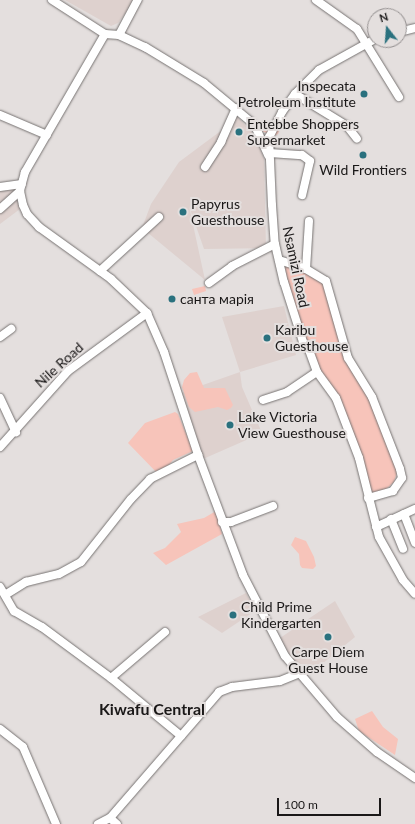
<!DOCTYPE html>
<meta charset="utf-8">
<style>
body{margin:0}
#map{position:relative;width:415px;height:824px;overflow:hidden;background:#e4dfde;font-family:Lato,sans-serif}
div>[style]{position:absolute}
.built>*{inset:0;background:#ded1ce}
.green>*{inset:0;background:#f7c4ba}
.roads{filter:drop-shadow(0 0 1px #777372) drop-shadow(0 0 1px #777372)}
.minor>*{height:8px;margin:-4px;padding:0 4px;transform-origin:4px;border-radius:4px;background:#fff}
.dots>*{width:11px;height:11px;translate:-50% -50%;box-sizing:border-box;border:2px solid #e4dfde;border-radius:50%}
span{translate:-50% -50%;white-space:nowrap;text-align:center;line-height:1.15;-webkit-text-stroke:4px #e4dfde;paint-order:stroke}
.poi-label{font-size:14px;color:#1a1818}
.right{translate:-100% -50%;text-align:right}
.left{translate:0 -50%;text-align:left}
.street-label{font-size:14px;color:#1a1818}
.quarter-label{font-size:16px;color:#1a1818;font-weight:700}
.north{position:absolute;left:367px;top:8px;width:40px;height:40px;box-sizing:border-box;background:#e4dfde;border:1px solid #938f8f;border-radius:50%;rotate:343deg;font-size:11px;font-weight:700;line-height:16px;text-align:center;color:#1a1818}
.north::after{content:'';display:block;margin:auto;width:14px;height:18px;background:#2a717e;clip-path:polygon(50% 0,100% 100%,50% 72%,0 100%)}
.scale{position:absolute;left:277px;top:798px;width:104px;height:18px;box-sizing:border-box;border:2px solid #1a1818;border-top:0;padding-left:5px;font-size:12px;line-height:14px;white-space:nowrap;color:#1a1818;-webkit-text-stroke:3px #e4dfde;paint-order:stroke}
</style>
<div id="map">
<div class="built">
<div style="clip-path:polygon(65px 0,135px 0,118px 23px,111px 26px)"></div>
<div style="clip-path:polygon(233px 112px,256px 137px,264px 159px,266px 248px,204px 249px,189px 206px,205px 280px,142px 228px,151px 204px,179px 162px,222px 130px)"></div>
<div style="clip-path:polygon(14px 188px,20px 209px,0 224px,0 191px)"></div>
<div style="clip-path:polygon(284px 306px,296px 355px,240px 372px,242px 387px,262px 433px,203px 459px,180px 393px,240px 372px,222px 317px)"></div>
<div style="clip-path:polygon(246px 593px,255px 611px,222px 633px,198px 617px)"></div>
<div style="clip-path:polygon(335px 601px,355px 637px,306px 677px,291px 658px,280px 638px)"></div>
</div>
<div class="green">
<div style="clip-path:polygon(251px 120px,261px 122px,283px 121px,278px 134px,273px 136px,262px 131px)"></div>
<div style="clip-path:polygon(288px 263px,319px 272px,326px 277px,353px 369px,365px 389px,398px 469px,394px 482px,373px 501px,362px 461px,308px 347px,289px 286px,284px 264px)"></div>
<div style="clip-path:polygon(205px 286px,206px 291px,194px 295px,192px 289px)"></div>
<div style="clip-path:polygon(197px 372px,204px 388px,225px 388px,233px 405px,231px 408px,227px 410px,218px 407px,195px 412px,189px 407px,182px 387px,184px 380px,190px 373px)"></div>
<div style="clip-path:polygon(175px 412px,178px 414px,193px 451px,173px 460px,160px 476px,128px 443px,145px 423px)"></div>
<div style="clip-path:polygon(216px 511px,222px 534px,166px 565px,153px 553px,165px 548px,181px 532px,177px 524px,204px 518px)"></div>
<div style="clip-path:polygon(295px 537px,306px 541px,314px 557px,316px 566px,313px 569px,302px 568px,300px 565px,299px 554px,291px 545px)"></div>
<div style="clip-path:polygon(372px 711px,383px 727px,398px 739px,395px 755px,359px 731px,355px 719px)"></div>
</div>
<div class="roads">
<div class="minor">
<div style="left:52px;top:0;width:63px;rotate:32.7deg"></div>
<div style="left:105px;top:34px;width:14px;rotate:4deg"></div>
<div style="left:119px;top:35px;width:29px;rotate:25deg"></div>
<div style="left:145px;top:47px;width:69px;rotate:31.4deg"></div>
<div style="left:204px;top:83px;width:60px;rotate:39.6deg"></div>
<div style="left:250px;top:121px;width:9px;rotate:49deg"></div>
<div style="left:256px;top:128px;width:30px;rotate:66deg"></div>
<div style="left:316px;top:0;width:50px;rotate:35.3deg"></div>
<div style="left:357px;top:29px;width:80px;rotate:58.3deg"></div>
<div style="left:399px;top:32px;width:16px;rotate:-14deg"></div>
<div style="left:105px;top:34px;width:160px;rotate:120.1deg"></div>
<div style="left:25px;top:172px;width:20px;rotate:105deg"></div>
<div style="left:20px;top:191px;width:14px;rotate:78deg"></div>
<div style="left:23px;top:205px;width:10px;rotate:66deg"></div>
<div style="left:27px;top:214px;width:18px;rotate:47deg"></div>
<div style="left:39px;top:227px;width:89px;rotate:35.8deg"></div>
<div style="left:111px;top:279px;width:50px;rotate:43.4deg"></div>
<div style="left:147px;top:313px;width:43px;rotate:66.4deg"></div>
<div style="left:164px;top:352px;width:108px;rotate:71.7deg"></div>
<div style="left:198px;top:455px;width:128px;rotate:69.4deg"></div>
<div style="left:243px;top:575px;width:91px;rotate:62.6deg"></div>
<div style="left:285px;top:656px;width:80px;rotate:49.6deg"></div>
<div style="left:337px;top:717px;width:53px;rotate:41.2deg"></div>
<div style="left:377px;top:752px;width:46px;rotate:34.4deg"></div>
<div style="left:119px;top:35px;width:40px;rotate:-62deg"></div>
<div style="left:375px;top:39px;width:64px;rotate:151deg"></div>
<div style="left:319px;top:70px;width:34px;rotate:135deg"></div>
<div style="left:295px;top:94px;width:22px;rotate:126deg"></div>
<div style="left:282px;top:112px;width:28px;rotate:117deg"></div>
<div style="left:269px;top:137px;width:68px;rotate:87.5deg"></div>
<div style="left:272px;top:205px;width:39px;rotate:86deg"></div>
<div style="left:275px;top:244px;width:39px;rotate:77deg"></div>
<div style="left:284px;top:282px;width:63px;rotate:72.4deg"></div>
<div style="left:303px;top:342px;width:10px;rotate:53deg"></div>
<div style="left:309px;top:350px;width:23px;rotate:70deg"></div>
<div style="left:317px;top:372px;width:32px;rotate:54deg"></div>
<div style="left:336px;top:398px;width:64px;rotate:69deg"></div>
<div style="left:359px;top:458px;width:81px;rotate:75.8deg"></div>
<div style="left:379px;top:537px;width:49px;rotate:60.8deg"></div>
<div style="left:403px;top:580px;width:18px;rotate:49deg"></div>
<div style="left:295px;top:94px;width:61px;rotate:31.6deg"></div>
<div style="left:347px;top:126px;width:16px;rotate:52deg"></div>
<div style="left:0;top:115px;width:51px;rotate:23.1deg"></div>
<div style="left:270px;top:153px;width:32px;rotate:4deg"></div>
<div style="left:302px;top:155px;width:10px;rotate:37deg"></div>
<div style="left:310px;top:161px;width:35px;rotate:103deg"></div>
<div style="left:205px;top:167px;width:30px;rotate:-57deg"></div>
<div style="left:221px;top:142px;width:37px;rotate:-66deg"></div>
<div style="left:0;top:187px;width:22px;rotate:-8deg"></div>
<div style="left:0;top:209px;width:27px;rotate:-42deg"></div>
<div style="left:279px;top:260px;width:28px;rotate:18deg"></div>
<div style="left:306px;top:269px;width:23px;rotate:31deg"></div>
<div style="left:326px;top:281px;width:80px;rotate:74.1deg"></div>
<div style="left:348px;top:358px;width:46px;rotate:58.4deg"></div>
<div style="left:372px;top:397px;width:77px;rotate:68.7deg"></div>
<div style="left:400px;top:469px;width:9px;rotate:77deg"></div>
<div style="left:402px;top:478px;width:16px;rotate:125deg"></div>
<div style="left:393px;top:491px;width:26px;rotate:164deg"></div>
<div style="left:306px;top:269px;width:48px;rotate:-86.4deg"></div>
<div style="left:100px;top:271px;width:80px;rotate:-42.5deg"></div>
<div style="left:209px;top:283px;width:29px;rotate:-36deg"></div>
<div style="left:232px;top:266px;width:48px;rotate:-27.1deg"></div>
<div style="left:0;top:337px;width:14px;rotate:-36deg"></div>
<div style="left:0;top:398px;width:38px;rotate:65deg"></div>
<div style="left:263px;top:400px;width:25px;rotate:-18deg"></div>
<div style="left:287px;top:392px;width:36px;rotate:-34deg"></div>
<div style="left:0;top:447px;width:102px;rotate:-48.2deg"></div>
<div style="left:68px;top:371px;width:98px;rotate:-36.3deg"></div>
<div style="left:404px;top:514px;width:31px;rotate:69deg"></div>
<div style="left:391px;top:519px;width:32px;rotate:68deg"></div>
<div style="left:222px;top:522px;width:9px"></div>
<div style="left:231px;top:522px;width:45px;rotate:-20.9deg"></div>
<div style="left:376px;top:527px;width:43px;rotate:-24.8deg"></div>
<div style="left:0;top:587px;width:28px;rotate:60deg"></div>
<div style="left:14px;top:611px;width:32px;rotate:30deg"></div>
<div style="left:42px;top:627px;width:86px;rotate:36.5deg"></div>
<div style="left:111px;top:678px;width:91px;rotate:39.6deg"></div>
<div style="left:5px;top:595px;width:25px;rotate:-32deg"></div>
<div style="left:26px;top:582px;width:34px;rotate:-14deg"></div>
<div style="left:59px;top:574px;width:25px;rotate:-29deg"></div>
<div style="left:81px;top:562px;width:80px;rotate:-51.6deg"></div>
<div style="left:131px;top:499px;width:28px;rotate:-46deg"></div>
<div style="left:150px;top:479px;width:54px;rotate:-26.6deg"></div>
<div style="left:111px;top:678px;width:71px;rotate:-40.4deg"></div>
<div style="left:0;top:729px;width:29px;rotate:38deg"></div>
<div style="left:23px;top:747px;width:84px;rotate:66.8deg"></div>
<div style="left:110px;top:818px;width:9px;rotate:41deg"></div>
<div style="left:98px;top:824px;width:13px;rotate:-27deg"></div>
<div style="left:110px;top:818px;width:167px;rotate:-49.1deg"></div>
<div style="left:219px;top:692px;width:14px;rotate:-21deg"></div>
<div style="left:232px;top:687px;width:48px;rotate:-7.1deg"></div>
<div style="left:280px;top:681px;width:18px;rotate:-22deg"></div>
</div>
</div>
<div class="dots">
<div style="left:364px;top:94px;background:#2a717e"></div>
<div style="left:239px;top:132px;background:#2a717e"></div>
<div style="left:363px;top:155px;background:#2a717e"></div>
<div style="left:183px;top:212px;background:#2a717e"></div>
<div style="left:172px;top:299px;background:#2a717e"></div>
<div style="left:267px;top:338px;background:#2a717e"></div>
<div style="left:230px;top:425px;background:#2a717e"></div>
<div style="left:233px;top:615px;background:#2a717e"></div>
<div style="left:328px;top:637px;background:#2a717e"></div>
</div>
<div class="poi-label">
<span class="right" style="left:356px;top:94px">Inspecata<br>Petroleum Institute</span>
<span class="left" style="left:247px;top:132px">Entebbe Shoppers<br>Supermarket</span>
<span style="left:363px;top:170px">Wild Frontiers</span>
<span class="left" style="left:191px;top:212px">Papyrus<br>Guesthouse</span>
<span class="left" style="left:180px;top:299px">санта марія</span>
<span class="left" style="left:275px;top:338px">Karibu<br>Guesthouse</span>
<span class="left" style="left:238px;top:425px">Lake Victoria<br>View Guesthouse</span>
<span class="left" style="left:241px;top:615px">Child Prime<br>Kindergarten</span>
<span style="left:328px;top:660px">Carpe Diem<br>Guest House</span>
</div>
<div class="street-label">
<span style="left:296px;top:267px;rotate:78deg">Nsamizi Road</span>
<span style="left:59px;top:365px;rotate:-42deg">Nile Road</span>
</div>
<div class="quarter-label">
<span style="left:152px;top:709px">Kiwafu Central</span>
</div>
<div class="north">N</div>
<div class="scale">100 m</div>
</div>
